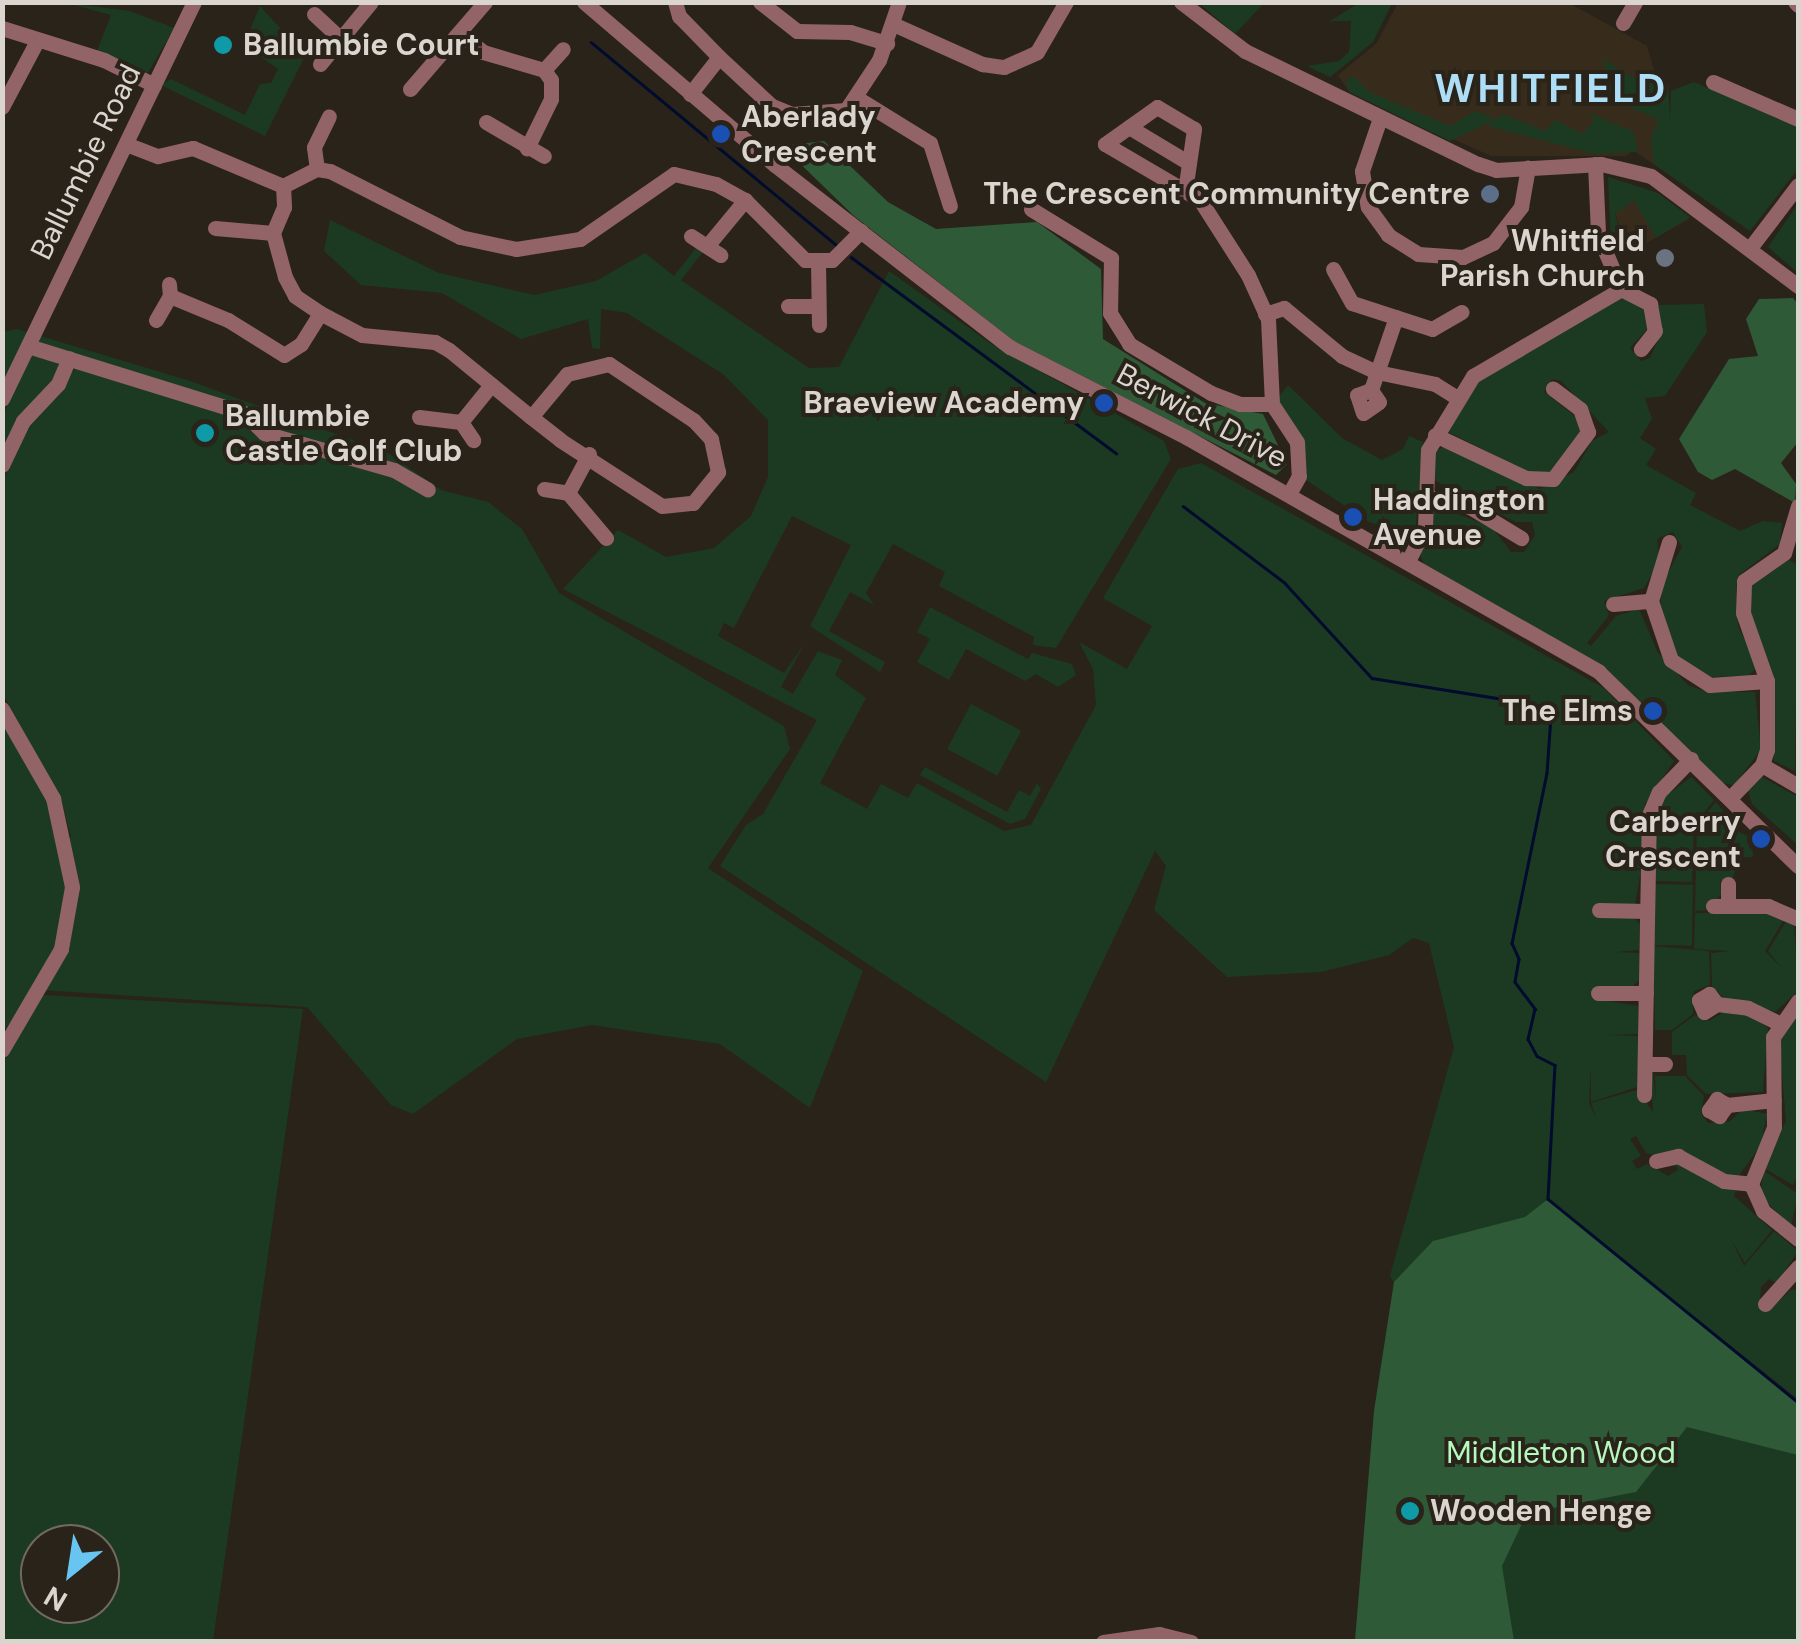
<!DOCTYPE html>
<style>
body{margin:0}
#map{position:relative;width:1801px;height:1644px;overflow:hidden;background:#2a2319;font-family:"DM Sans",sans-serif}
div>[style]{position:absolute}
.built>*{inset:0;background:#372c1c}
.green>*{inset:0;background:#1c3a22;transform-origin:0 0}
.forest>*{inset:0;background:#2f5a37}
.stream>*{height:2.5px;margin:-1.25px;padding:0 1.25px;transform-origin:1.25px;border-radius:1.25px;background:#000b2e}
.minor>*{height:15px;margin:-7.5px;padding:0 7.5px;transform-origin:7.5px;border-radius:7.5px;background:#926467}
.dots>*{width:28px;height:28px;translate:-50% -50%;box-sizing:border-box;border:5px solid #2a2319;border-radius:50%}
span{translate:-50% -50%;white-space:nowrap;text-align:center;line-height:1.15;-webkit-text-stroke:8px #2a2319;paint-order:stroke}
.poi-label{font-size:30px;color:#dad5cf;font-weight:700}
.left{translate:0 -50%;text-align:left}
.right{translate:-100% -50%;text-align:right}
.street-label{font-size:30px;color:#dad5cf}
.park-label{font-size:30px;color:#b4f9be}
.district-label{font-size:40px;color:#aedef6;font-weight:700;letter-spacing:2.5px}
.frame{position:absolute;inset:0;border:5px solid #dad5cf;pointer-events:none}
.north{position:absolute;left:20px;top:1524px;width:100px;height:100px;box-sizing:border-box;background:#2a2319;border:2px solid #706a62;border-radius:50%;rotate:210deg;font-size:28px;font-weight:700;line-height:40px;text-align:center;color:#dad5cf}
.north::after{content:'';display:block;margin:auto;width:35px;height:45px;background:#68c4f0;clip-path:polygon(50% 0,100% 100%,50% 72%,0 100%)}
</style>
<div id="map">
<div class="built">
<div style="clip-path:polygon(1398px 3px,1569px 3px,1647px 46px,1669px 120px,1750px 231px,1633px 150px,1626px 156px,1491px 156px,1349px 92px,1338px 75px,1376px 44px)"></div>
<div style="clip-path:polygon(1616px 185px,1689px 219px,1629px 253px,1615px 214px)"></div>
</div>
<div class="green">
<div style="clip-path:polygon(67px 3px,130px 11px,174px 28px,148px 73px,97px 51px,111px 15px)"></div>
<div style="clip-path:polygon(1199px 3px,1336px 2px,1337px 3px,1262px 5px,1235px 34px)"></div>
<div style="clip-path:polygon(1359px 3px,1392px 3px,1373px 42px,1330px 77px,1307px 66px,1339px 61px,1349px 52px,1351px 21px,1330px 21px)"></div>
<div style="clip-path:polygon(260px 6px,289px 38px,309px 48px,265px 136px,161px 85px,171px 79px,245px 115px,260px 84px,271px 83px,278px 69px,251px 50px,255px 42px,247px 37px)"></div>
<div style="clip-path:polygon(1602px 58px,1629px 76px,1668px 85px,1670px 120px,1671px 91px,1694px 82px,1798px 127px,1798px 169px,1750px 231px,1654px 164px,1651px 137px,1659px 120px,1596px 92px,1606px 70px)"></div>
<div style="clip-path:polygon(1353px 76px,1369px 92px,1450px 126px,1475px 111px,1496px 119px,1450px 141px,1349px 92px,1346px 80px)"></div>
<div style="clip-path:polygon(1589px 113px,1634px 132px,1637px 152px,1595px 154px,1487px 126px,1503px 114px,1545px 131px,1555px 120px,1583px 134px,1594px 120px)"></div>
<div style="clip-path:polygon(1608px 177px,1658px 193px,1690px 217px,1656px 238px,1634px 200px,1615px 214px,1622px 240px,1611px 245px)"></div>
<div style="clip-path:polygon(1798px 204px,1798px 273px,1768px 247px)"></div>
<div style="clip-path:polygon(330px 220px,439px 273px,534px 295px,596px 281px,645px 253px,674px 276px,696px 248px,703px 252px,681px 280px,809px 368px,839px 367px,889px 271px,990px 343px,1164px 441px,1171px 459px,1056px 648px,1033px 645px,1034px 637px,939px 586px,945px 572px,893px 544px,866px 593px,874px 605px,850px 592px,829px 631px,885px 662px,880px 672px,810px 626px,851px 545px,792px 516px,734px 628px,724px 623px,718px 636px,784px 673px,805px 643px,781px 687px,793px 694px,818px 651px,842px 660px,835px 675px,866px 698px,820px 783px,867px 809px,881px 784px,908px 798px,917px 783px,1004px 831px,1031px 825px,1096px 705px,1093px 669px,1079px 642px,1127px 669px,1152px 626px,1103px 598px,1178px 469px,1201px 463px,1604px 688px,1674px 761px,1645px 804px,1641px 868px,1610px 867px,1609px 847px,1608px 869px,1641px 870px,1633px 917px,1640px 924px,1639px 950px,1615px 952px,1639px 953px,1639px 980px,1633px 986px,1596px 986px,1595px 999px,1638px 1006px,1638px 1034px,1606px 1035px,1638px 1036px,1637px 1087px,1591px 1102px,1591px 1067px,1589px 1103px,1597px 1120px,1591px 1103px,1637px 1090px,1653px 1112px,1651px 1074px,1668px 1070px,1653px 1074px,1656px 1101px,1655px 1076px,1685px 1076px,1704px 1096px,1701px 1114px,1708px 1123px,1729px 1122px,1743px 1109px,1767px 1114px,1761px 1145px,1738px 1177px,1646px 1153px,1636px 1136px,1630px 1139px,1641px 1156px,1632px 1161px,1637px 1169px,1647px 1164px,1668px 1176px,1678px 1170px,1673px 1161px,1736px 1189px,1734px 1196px,1772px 1230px,1745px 1263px,1731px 1239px,1744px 1266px,1774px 1231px,1798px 1251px,1777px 1283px,1769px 1279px,1761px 1287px,1760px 1302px,1768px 1311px,1792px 1289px,1798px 1291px,1798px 1399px,1649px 1281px,1798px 1402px,1798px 1641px,1355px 1641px,1374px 1411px,1394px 1283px,1390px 1276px,1454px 1047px,1429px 943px,1413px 938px,1389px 955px,1321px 972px,1227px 977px,1154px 910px,1166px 866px,1155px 851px,1046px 1082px,720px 866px,746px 825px,763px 814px,817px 720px,563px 589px,618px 530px,666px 557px,714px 548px,751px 516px,768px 477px,768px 420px,723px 374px,627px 313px,601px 309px,600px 349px,592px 348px,588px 319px,521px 339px,442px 293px,361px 285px,324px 251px)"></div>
<div style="clip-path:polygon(1623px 296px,1645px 307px,1649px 327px,1630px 348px,1641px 361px,1650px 358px,1661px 333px,1658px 305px,1704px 304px,1707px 332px,1665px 396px,1645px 398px,1652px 419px,1640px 438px,1656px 449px,1646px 465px,1696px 493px,1690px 505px,1740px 531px,1763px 521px,1782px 523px,1780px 544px,1740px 574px,1736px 587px,1738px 626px,1757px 666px,1749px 676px,1703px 677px,1678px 657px,1659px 615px,1663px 582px,1682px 547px,1673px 532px,1657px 539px,1660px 561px,1644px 588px,1604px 601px,1609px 615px,1587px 643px,1591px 646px,1616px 616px,1639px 609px,1658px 653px,1688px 685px,1707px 692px,1755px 692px,1761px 750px,1734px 785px,1723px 783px,1590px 659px,1424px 564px,1420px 555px,1436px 506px,1492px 527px,1511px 552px,1524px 552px,1535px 535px,1532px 522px,1516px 522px,1432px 479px,1434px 453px,1444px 446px,1540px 489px,1574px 472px,1592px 441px,1609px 432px,1561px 381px,1552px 379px,1544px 392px,1580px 420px,1581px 431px,1548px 474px,1535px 475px,1446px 431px,1481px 379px)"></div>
<div style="clip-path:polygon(17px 329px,187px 380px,388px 453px,441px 490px,488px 502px,522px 529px,559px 593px,784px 726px,790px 749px,708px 868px,863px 971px,810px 1108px,720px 1044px,592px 1025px,517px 1039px,413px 1114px,391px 1105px,307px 1007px,41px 990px,3px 1031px,3px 719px,50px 800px,64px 840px,71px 837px,62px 802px,3px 694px,3px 481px,32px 419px,76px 368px,57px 362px,60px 371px,3px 454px,3px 415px,28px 361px,3px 390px,3px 332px)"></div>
<div style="clip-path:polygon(1288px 385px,1342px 438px,1382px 460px,1403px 449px,1409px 436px,1423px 442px,1415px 536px,1369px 522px,1303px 478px,1302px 439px,1275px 402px)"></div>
<div style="clip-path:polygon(1789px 560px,1798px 565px,1795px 771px,1774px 761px,1774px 678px,1752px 635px,1748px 583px)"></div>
<div style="clip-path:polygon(930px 607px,1028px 659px,1032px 653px,1072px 664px,1076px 675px,1058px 687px,1036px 674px,1025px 681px,966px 649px,949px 680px,917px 662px,930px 639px,917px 632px)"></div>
<div style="left:971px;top:704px;width:57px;height:51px;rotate:28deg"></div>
<div style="clip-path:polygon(925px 767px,1007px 812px,1019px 790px,1030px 796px,1037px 783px,1041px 789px,1025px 819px,1010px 824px,920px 775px)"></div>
<div style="clip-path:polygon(1691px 777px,1714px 800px,1694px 825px,1692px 882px,1654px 881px,1656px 817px,1663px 798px)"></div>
<div style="clip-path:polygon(1762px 777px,1798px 797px,1798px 845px,1752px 804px,1748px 791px)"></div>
<div style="clip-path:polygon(1716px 802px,1739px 832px,1752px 838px,1753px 857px,1742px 857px,1731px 881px,1720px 881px,1721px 894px,1710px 910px,1695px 911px,1697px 825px)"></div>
<div style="left:1654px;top:884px;width:39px;height:61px;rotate:1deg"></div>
<div style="clip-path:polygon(1695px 913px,1760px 912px,1785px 918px,1765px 951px,1782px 968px,1768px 951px,1787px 920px,1794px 924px,1798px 991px,1775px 1012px,1723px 997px,1712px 986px,1711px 953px,1731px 951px,1694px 949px)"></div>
<div style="clip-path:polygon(1653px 946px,1709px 951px,1710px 985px,1694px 991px,1693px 1014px,1672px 1030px,1655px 1030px)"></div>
<div style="clip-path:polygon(evenodd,43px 995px,303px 1009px,213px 1641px,3px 1642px,3px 1063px,43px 995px,40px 1544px,100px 1544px,100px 1604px,40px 1604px,40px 1544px)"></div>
<div style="clip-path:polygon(1724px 1012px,1754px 1017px,1768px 1028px,1763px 1092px,1706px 1094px,1687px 1075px,1686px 1055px,1672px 1055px,1672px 1032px,1695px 1015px,1709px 1021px)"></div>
<div style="clip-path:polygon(1798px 1012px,1798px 1175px,1793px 1185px,1764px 1168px,1786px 1121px,1780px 1052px,1782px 1033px)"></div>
<div style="clip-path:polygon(1763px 1170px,1798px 1194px,1791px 1226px,1761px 1196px)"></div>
</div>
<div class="forest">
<div style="clip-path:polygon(824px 141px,888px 202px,936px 229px,1037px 222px,1101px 269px,1103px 339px,1205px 403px,1263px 414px,1287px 464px,1276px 475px,1014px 341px,854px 216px,782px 146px)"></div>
<div style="clip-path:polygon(1793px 298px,1798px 304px,1798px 442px,1781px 463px,1796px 484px,1795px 503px,1735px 469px,1712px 480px,1698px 472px,1679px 439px,1729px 359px,1758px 356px,1746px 319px,1759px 299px)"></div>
<div style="clip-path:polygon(1548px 1199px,1798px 1402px,1798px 1455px,1687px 1427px,1636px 1492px,1527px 1513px,1502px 1566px,1514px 1641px,1355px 1641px,1374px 1411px,1394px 1282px,1433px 1241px,1525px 1217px)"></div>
</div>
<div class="stream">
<div style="left:591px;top:42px;width:318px;rotate:39.6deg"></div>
<div style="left:851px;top:257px;width:330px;rotate:36.5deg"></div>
<div style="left:1183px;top:506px;width:128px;rotate:37deg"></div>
<div style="left:1285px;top:583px;width:129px;rotate:47.5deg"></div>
<div style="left:1372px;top:678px;width:158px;rotate:9.1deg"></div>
<div style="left:1528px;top:703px;width:26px;rotate:29deg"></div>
<div style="left:1551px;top:716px;width:57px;rotate:94deg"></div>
<div style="left:1547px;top:773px;width:174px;rotate:101.6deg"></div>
<div style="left:1512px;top:943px;width:17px;rotate:66deg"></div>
<div style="left:1519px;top:959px;width:23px;rotate:100deg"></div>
<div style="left:1515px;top:982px;width:34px;rotate:53deg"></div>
<div style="left:1535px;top:1009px;width:31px;rotate:103deg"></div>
<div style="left:1528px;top:1039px;width:19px;rotate:62deg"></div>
<div style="left:1537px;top:1056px;width:20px;rotate:27deg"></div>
<div style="left:1555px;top:1065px;width:134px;rotate:93deg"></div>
<div style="left:1548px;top:1199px;width:322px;rotate:39.1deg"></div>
</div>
<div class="minor">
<div style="left:584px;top:2px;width:251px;rotate:40.5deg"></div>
<div style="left:775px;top:165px;width:297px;rotate:37.8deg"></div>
<div style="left:1010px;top:347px;width:198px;rotate:27.1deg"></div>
<div style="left:1186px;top:437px;width:475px;rotate:29.6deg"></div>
<div style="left:1599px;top:672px;width:278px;rotate:44.3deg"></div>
<div style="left:675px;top:2px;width:15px;rotate:74deg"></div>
<div style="left:679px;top:16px;width:57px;rotate:45.7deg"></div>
<div style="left:719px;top:57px;width:72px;rotate:42.8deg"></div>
<div style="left:772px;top:106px;width:22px;rotate:22deg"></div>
<div style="left:792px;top:114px;width:54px;rotate:-4.2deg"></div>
<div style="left:846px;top:110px;width:60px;rotate:-56.6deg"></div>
<div style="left:879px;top:60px;width:61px;rotate:-71deg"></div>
<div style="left:760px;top:2px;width:47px;rotate:38.1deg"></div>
<div style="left:797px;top:31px;width:53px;rotate:1.1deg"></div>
<div style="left:850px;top:32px;width:39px;rotate:17deg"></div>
<div style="left:1181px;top:2px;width:81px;rotate:37.4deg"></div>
<div style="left:1245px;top:51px;width:259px;rotate:25.9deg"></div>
<div style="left:1478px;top:164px;width:19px;rotate:18deg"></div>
<div style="left:1496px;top:170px;width:105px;rotate:-3.3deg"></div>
<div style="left:1601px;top:164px;width:51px;rotate:13.5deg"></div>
<div style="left:1651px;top:176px;width:184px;rotate:36.8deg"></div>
<div style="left:1795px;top:2px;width:4px;rotate:45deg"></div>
<div style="left:314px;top:14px;width:37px;rotate:43deg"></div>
<div style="left:1623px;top:23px;width:24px;rotate:-60deg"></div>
<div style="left:893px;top:24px;width:98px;rotate:24.2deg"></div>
<div style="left:982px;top:64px;width:22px;rotate:8deg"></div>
<div style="left:1004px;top:67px;width:36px;rotate:-24deg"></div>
<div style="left:1037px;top:52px;width:58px;rotate:-59.9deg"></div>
<div style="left:2px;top:28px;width:107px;rotate:17.4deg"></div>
<div style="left:104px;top:60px;width:56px;rotate:26.6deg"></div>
<div style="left:459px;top:33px;width:31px;rotate:38deg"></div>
<div style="left:483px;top:52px;width:64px;rotate:16.4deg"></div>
<div style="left:544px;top:70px;width:12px;rotate:55deg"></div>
<div style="left:551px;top:80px;width:19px;rotate:90deg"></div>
<div style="left:551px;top:99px;width:55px;rotate:116.1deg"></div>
<div style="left:320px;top:64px;width:80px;rotate:-50.6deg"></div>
<div style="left:544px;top:70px;width:28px;rotate:-48deg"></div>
<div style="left:1713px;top:82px;width:93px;rotate:23.5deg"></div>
<div style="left:410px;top:89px;width:115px;rotate:-49.2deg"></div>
<div style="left:690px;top:94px;width:47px;rotate:-51.9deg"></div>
<div style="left:857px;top:98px;width:86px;rotate:31.7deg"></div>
<div style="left:930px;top:143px;width:66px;rotate:72.4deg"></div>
<div style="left:2px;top:107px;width:75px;rotate:-62.1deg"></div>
<div style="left:1379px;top:121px;width:53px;rotate:108.8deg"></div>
<div style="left:1362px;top:171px;width:36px;rotate:81deg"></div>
<div style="left:1368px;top:207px;width:34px;rotate:54deg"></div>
<div style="left:1388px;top:235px;width:36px;rotate:32deg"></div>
<div style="left:1418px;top:254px;width:45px;rotate:3.8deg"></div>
<div style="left:1463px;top:257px;width:33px;rotate:-25deg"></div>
<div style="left:1493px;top:243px;width:46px;rotate:-52.1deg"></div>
<div style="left:1521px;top:207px;width:40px;rotate:-80deg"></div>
<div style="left:486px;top:122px;width:67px;rotate:30.4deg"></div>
<div style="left:1129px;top:127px;width:70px;rotate:31deg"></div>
<div style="left:126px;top:144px;width:34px;rotate:21deg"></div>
<div style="left:158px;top:156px;width:36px;rotate:-13deg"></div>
<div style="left:193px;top:148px;width:98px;rotate:22.9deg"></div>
<div style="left:283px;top:186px;width:38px;rotate:-27deg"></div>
<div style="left:317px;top:169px;width:13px;rotate:9deg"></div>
<div style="left:330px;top:171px;width:146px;rotate:26.9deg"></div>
<div style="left:460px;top:237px;width:57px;rotate:12.1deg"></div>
<div style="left:516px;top:249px;width:65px;rotate:-8.9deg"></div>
<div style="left:580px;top:239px;width:114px;rotate:-34.7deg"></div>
<div style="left:674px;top:174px;width:43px;rotate:13.4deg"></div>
<div style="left:716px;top:184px;width:33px;rotate:29deg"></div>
<div style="left:745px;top:200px;width:85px;rotate:45deg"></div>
<div style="left:805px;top:260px;width:27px"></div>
<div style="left:832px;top:260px;width:41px;rotate:-45deg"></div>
<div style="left:1595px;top:164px;width:70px;rotate:87.5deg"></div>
<div style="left:1598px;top:234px;width:60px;rotate:67.3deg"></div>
<div style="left:317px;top:169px;width:22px;rotate:-98deg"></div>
<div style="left:314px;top:147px;width:34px;rotate:-64deg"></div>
<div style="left:283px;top:186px;width:21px;rotate:87deg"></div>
<div style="left:284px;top:207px;width:28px;rotate:113deg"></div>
<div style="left:273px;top:233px;width:46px;rotate:74.7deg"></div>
<div style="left:285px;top:277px;width:21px;rotate:62deg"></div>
<div style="left:295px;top:296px;width:30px;rotate:34deg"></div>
<div style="left:320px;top:313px;width:47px;rotate:27.6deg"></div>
<div style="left:362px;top:335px;width:73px;rotate:5.5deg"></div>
<div style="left:435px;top:342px;width:16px;rotate:30deg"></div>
<div style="left:449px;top:350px;width:106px;rotate:39.3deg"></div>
<div style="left:531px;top:417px;width:37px;rotate:38deg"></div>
<div style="left:560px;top:440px;width:121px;rotate:32.9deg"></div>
<div style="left:662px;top:506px;width:31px;rotate:-6deg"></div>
<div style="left:693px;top:503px;width:40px;rotate:-51deg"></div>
<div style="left:718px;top:472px;width:34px;rotate:-102deg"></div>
<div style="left:711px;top:439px;width:26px;rotate:-133deg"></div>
<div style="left:693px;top:420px;width:101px;rotate:-146.3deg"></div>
<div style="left:609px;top:364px;width:43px;rotate:166.6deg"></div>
<div style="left:567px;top:374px;width:56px;rotate:129.9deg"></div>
<div style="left:1185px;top:191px;width:63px;rotate:-81.7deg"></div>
<div style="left:1194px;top:129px;width:43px;rotate:-149.3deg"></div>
<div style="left:1157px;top:107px;width:64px;rotate:144.6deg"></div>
<div style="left:1105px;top:144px;width:93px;rotate:30.4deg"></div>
<div style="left:1185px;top:191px;width:17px;rotate:31deg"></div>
<div style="left:1200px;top:200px;width:89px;rotate:57.4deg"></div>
<div style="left:1248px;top:275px;width:48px;rotate:65.6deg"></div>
<div style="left:1268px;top:319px;width:85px;rotate:87.3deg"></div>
<div style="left:1272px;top:404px;width:45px;rotate:56.7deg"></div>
<div style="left:1297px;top:442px;width:34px;rotate:87deg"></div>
<div style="left:1299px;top:476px;width:21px;rotate:119deg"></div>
<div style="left:1031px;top:209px;width:94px;rotate:31.5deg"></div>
<div style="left:1111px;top:258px;width:55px;rotate:91deg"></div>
<div style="left:1110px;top:313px;width:36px;rotate:58deg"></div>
<div style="left:1129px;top:344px;width:96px;rotate:30.9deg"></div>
<div style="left:1211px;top:393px;width:31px;rotate:21deg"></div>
<div style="left:1240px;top:404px;width:32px"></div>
<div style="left:215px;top:228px;width:58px;rotate:4.9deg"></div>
<div style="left:691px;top:236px;width:35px;rotate:33deg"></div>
<div style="left:707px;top:246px;width:60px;rotate:-50.4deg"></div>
<div style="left:1750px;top:248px;width:79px;rotate:-52.7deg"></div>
<div style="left:818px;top:262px;width:63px;rotate:89.1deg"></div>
<div style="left:1333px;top:269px;width:39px;rotate:61deg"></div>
<div style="left:1352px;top:303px;width:84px;rotate:18deg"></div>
<div style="left:1432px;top:329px;width:34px;rotate:-30deg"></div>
<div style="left:170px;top:296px;width:63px;rotate:22.5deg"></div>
<div style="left:228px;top:320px;width:66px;rotate:32deg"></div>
<div style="left:284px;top:355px;width:20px;rotate:-33deg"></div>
<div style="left:301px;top:344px;width:36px;rotate:-58deg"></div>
<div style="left:788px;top:306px;width:30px"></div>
<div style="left:1265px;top:314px;width:20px;rotate:-18deg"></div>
<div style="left:1284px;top:308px;width:75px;rotate:39.6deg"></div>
<div style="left:1342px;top:356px;width:38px;rotate:25deg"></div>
<div style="left:1377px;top:372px;width:59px;rotate:11.7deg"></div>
<div style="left:1435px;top:384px;width:25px;rotate:32deg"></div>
<div style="left:156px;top:320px;width:28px;rotate:-60deg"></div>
<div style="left:170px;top:296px;width:12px;rotate:-95deg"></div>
<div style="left:28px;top:346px;width:226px;rotate:17.2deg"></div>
<div style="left:244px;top:413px;width:28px;rotate:45deg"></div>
<div style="left:264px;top:433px;width:135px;rotate:15.9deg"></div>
<div style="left:394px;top:470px;width:39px;rotate:30deg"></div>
<div style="left:1371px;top:390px;width:14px;rotate:56deg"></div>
<div style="left:1379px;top:402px;width:19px;rotate:145deg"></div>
<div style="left:1363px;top:413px;width:19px;rotate:-108deg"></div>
<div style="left:1357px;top:395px;width:15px;rotate:-20deg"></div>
<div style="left:1371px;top:390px;width:77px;rotate:-71.1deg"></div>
<div style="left:2px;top:399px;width:441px;rotate:-64.2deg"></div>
<div style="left:419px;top:417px;width:42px;rotate:6.8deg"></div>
<div style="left:461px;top:422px;width:22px;rotate:56deg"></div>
<div style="left:461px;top:422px;width:48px;rotate:-51deg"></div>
<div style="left:1435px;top:435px;width:101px;rotate:25.3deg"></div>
<div style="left:1526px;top:478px;width:27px;rotate:2deg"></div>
<div style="left:1553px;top:479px;width:59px;rotate:-53.3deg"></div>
<div style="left:1588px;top:432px;width:24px;rotate:-109deg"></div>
<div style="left:1580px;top:409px;width:34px;rotate:-143deg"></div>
<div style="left:589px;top:454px;width:44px;rotate:118.3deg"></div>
<div style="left:568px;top:493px;width:59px;rotate:49.8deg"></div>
<div style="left:2px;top:465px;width:49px;rotate:-64.5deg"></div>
<div style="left:23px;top:421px;width:51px;rotate:-46.6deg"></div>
<div style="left:58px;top:384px;width:28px;rotate:-67deg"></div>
<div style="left:544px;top:489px;width:24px;rotate:9deg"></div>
<div style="left:1426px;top:496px;width:45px;rotate:14deg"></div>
<div style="left:1470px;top:507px;width:60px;rotate:31.3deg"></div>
<div style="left:1669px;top:542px;width:62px;rotate:107deg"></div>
<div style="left:1651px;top:601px;width:62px;rotate:71.3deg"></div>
<div style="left:1671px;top:660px;width:46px;rotate:32.7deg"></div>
<div style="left:1710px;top:685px;width:57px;rotate:-4deg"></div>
<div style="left:1408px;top:561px;width:38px;rotate:-63deg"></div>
<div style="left:1425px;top:527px;width:77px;rotate:-87.8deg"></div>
<div style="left:1428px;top:450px;width:87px;rotate:-58.7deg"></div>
<div style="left:1473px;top:376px;width:172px;rotate:-30.4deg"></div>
<div style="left:1621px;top:289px;width:33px;rotate:27deg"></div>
<div style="left:1650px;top:304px;width:27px;rotate:80deg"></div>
<div style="left:1655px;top:331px;width:23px;rotate:128deg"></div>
<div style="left:1613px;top:604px;width:38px;rotate:-5deg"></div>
<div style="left:2px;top:709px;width:103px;rotate:60.2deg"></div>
<div style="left:53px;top:798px;width:91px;rotate:77.9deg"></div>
<div style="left:72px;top:887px;width:63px;rotate:100.1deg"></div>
<div style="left:61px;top:949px;width:117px;rotate:120.3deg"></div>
<div style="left:1762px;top:765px;width:42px;rotate:30.3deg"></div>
<div style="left:1730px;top:798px;width:46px;rotate:-45.9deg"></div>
<div style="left:1762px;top:765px;width:16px;rotate:-72deg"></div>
<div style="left:1767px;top:750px;width:69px;rotate:-90deg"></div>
<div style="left:1767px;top:681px;width:72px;rotate:-109.4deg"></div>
<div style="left:1743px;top:613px;width:32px;rotate:-88deg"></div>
<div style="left:1744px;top:581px;width:49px;rotate:-35deg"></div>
<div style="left:1784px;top:553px;width:49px;rotate:-73.4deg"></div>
<div style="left:1728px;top:884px;width:22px;rotate:90deg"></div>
<div style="left:1713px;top:906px;width:55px"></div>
<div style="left:1768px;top:906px;width:33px;rotate:23deg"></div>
<div style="left:1599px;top:910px;width:48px;rotate:1.2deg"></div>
<div style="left:1598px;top:993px;width:48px"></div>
<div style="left:1717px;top:1004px;width:15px;rotate:148deg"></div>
<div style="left:1704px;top:1012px;width:13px;rotate:-113deg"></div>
<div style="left:1699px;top:1000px;width:12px;rotate:-31deg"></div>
<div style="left:1709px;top:994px;width:13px;rotate:51deg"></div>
<div style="left:1717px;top:1004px;width:31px;rotate:7deg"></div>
<div style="left:1748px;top:1008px;width:34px;rotate:26deg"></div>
<div style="left:1645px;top:1064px;width:20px"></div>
<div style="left:1644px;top:1095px;width:280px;rotate:-89deg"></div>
<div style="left:1649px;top:815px;width:25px;rotate:-67deg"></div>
<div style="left:1659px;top:792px;width:46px;rotate:-45.9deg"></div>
<div style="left:1727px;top:1105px;width:12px;rotate:-149deg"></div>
<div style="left:1717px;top:1099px;width:14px;rotate:126deg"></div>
<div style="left:1709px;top:1110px;width:12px;rotate:31deg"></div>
<div style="left:1719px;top:1116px;width:14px;rotate:-54deg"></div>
<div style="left:1727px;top:1105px;width:47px;rotate:-6.1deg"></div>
<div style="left:1656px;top:1161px;width:23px;rotate:-13deg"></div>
<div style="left:1678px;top:1156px;width:52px;rotate:28.5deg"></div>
<div style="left:1724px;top:1181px;width:27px;rotate:6deg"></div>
<div style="left:1751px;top:1184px;width:61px;rotate:-68deg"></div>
<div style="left:1774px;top:1127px;width:90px;rotate:-90.6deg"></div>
<div style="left:1773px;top:1037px;width:44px;rotate:-55.2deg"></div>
<div style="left:1751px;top:1184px;width:30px;rotate:66deg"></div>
<div style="left:1763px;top:1211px;width:45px;rotate:38.7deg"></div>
<div style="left:1765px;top:1304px;width:50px;rotate:-48.3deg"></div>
<div style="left:1103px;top:1642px;width:57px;rotate:-8.1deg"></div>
<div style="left:1159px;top:1634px;width:33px;rotate:14deg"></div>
</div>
<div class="dots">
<div style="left:223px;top:45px;background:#0f9aa8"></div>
<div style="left:721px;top:134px;background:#1a4fb4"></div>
<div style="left:1490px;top:194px;background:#5c6f8a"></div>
<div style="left:1665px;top:258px;background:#6b7280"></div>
<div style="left:1104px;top:403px;background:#1a4fb4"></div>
<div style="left:205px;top:433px;background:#0f9aa8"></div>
<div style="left:1353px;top:517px;background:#1a4fb4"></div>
<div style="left:1653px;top:711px;background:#1a4fb4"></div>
<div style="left:1761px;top:839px;background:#1a4fb4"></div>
<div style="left:1410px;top:1511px;background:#0f9aa8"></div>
</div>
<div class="poi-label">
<span class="left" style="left:243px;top:45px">Ballumbie Court</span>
<span class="left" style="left:741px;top:134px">Aberlady<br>Crescent</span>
<span class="right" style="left:1470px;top:194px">The Crescent Community Centre</span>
<span class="right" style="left:1645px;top:258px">Whitfield<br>Parish Church</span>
<span class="right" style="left:1084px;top:403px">Braeview Academy</span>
<span class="left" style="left:225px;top:433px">Ballumbie<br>Castle Golf Club</span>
<span class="left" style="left:1373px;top:517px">Haddington<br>Avenue</span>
<span class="right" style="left:1633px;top:711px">The Elms</span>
<span class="right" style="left:1741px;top:839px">Carberry<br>Crescent</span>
<span class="left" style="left:1430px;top:1511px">Wooden Henge</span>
</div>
<div class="street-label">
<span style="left:86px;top:162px;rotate:-64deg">Ballumbie Road</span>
<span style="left:1202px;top:416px;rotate:28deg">Berwick Drive</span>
</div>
<div class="park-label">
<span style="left:1561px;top:1453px">Middleton Wood</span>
</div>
<div class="district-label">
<span style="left:1551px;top:88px">WHITFIELD</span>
</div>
<div class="frame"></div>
<div class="north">N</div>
</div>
